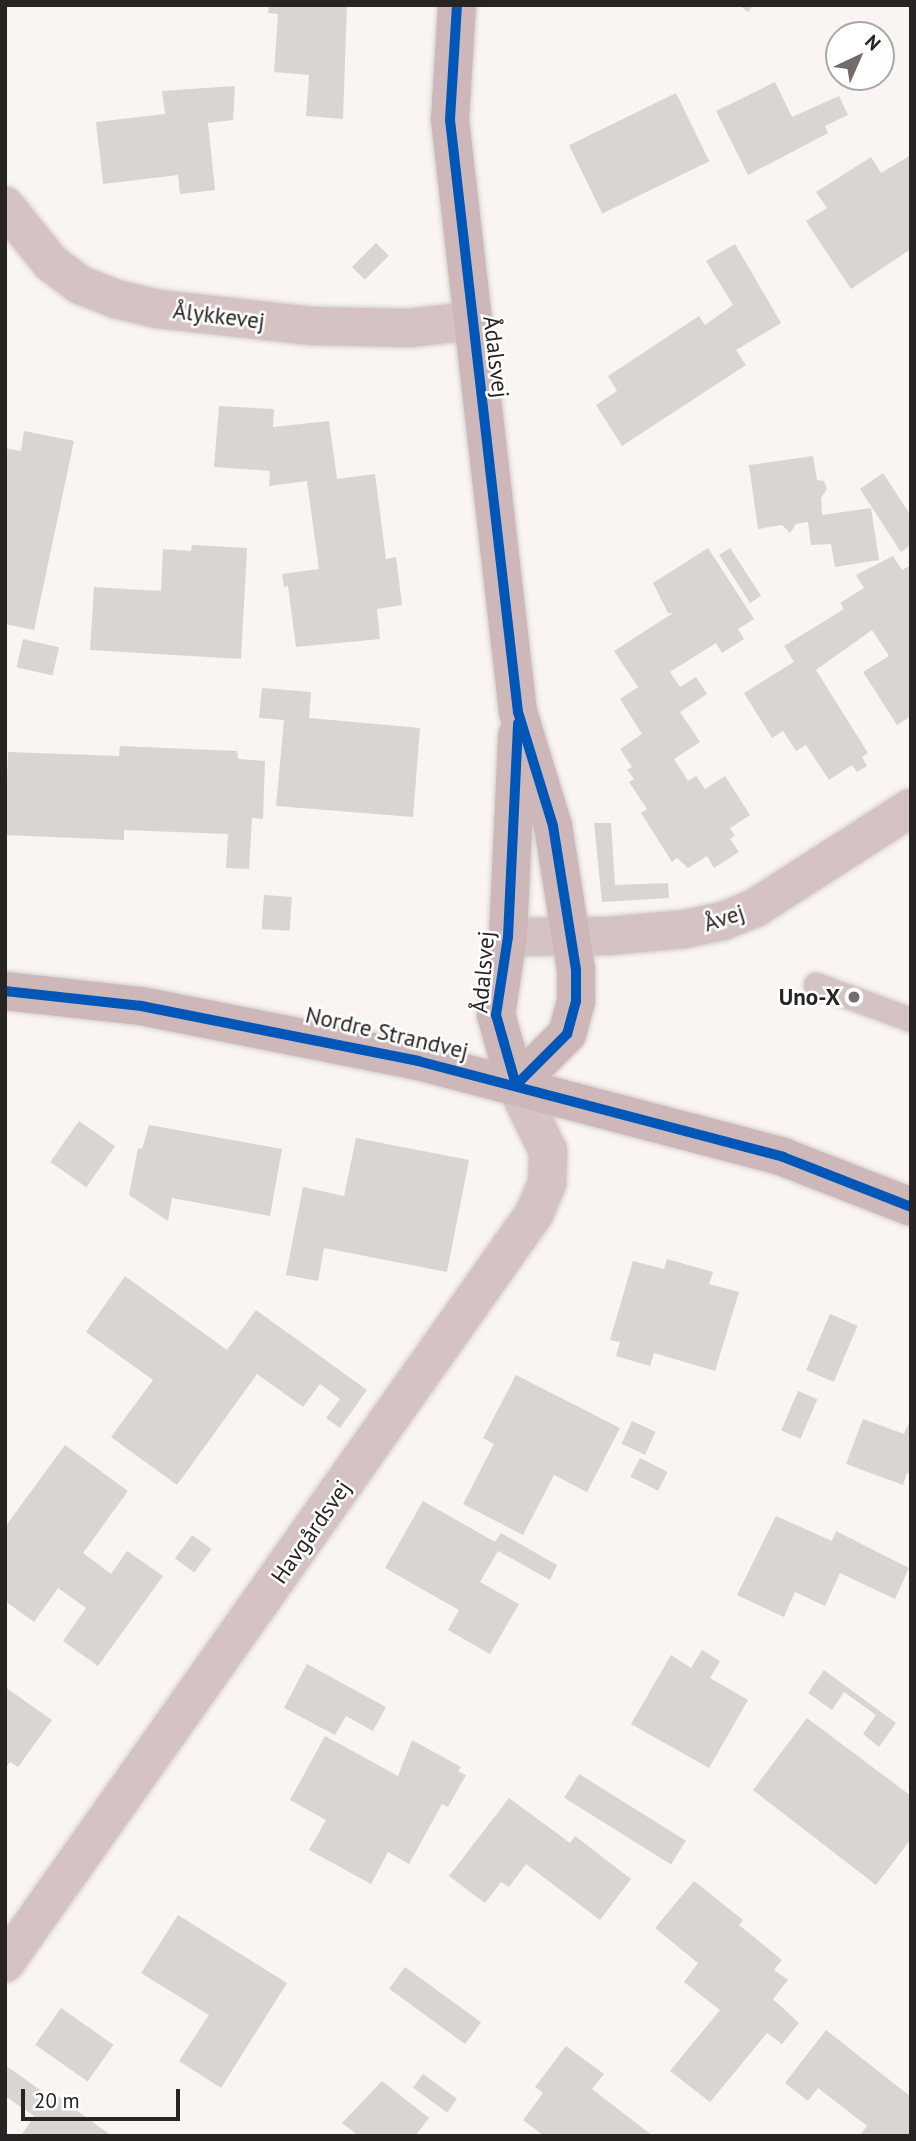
<!DOCTYPE html>
<meta charset="utf-8">
<style>
body{margin:0}
#map{position:relative;width:916px;height:2141px;overflow:hidden;background:#faf4f2;font-family:"PT Sans",sans-serif}
div>[style]{position:absolute}
.building>*{inset:0;background:#d9d5d3;transform-origin:0 0}
.roads{filter:drop-shadow(0 0 2px #d3cfce) drop-shadow(0 0 2px #d3cfce)}
.lane>*{height:24px;margin:-12px;padding:0 12px;transform-origin:12px;border-radius:12px;background:#d5c2c3}
.street>*{height:38px;margin:-19px;padding:0 19px;transform-origin:19px;border-radius:19px;background:#d5c2c3}
.secondary>*{height:38px;margin:-19px;padding:0 19px;transform-origin:19px;border-radius:19px;background:#cdb7b9}
.cycleway>*{height:10px;margin:-5px;padding:0 5px;transform-origin:5px;border-radius:5px;background:#0057b8}
.dots>*{width:19px;height:19px;translate:-50% -50%;box-sizing:border-box;border:4px solid #fff;border-radius:50%}
span{translate:-50% -50%;white-space:nowrap;text-align:center;line-height:1.15;-webkit-text-stroke:5px #fff;paint-order:stroke}
.street-label{font-size:23px;color:#282423}
.poi-label{font-size:23px;color:#282423;font-weight:700}
.right{translate:-100% -50%;text-align:right}
.frame{position:absolute;inset:0;border:7px solid #282423;pointer-events:none}
.north{position:absolute;left:825px;top:21px;width:70px;height:70px;box-sizing:border-box;background:#fff;border:2px solid #a9a7a7;border-radius:50%;rotate:44deg;font-size:19px;font-weight:700;line-height:28px;text-align:center;color:#282423}
.north::after{content:'';display:block;margin:auto;width:24px;height:32px;background:#726d6b;clip-path:polygon(50% 0,100% 100%,50% 72%,0 100%)}
.scale{position:absolute;left:21px;top:2089px;width:159px;height:32px;box-sizing:border-box;border:4px solid #282423;border-top:0;padding-left:9px;font-size:21px;line-height:24px;white-space:nowrap;color:#282423;-webkit-text-stroke:5px #fff;paint-order:stroke}
</style>
<div id="map">
<div class="building">
<div style="clip-path:polygon(269px 5px,347px 5px,343px 119px,306px 116px,309px 75px,274px 72px,278px 14px,268px 13px)"></div>
<div style="clip-path:polygon(739px 5px,753px 5px,748px 12px)"></div>
<div style="clip-path:polygon(775px 82px,792px 117px,839px 96px,848px 115px,825px 126px,828px 133px,748px 175px,716px 111px)"></div>
<div style="clip-path:polygon(235px 86px,233px 120px,208px 123px,215px 190px,180px 194px,178px 175px,103px 184px,96px 122px,165px 114px,162px 91px)"></div>
<div style="left:676px;top:93px;width:76px;height:119px;rotate:64deg"></div>
<div style="clip-path:polygon(911px 155px,911px 249px,851px 289px,806px 221px,827px 208px,816px 192px,871px 157px,881px 173px)"></div>
<div style="left:376px;top:243px;width:18px;height:34px;rotate:45deg"></div>
<div style="clip-path:polygon(735px 244px,781px 323px,736px 350px,746px 365px,622px 446px,596px 405px,617px 391px,608px 376px,699px 316px,705px 325px,733px 305px,706px 261px)"></div>
<div style="clip-path:polygon(219px 406px,274px 409px,273px 427px,329px 421px,337px 479px,375px 474px,386px 559px,396px 557px,402px 605px,377px 609px,380px 639px,296px 647px,288px 586px,284px 587px,282px 574px,319px 569px,307px 481px,269px 486px,270px 471px,214px 467px)"></div>
<div style="clip-path:polygon(24px 431px,74px 441px,34px 630px,5px 624px,5px 448px,21px 451px)"></div>
<div style="clip-path:polygon(813px 456px,817px 480px,824px 481px,827px 489px,821px 498px,822px 515px,871px 508px,879px 560px,835px 567px,831px 544px,811px 545px,808px 522px,796px 524px,790px 533px,782px 525px,758px 529px,749px 465px)"></div>
<div style="clip-path:polygon(883px 473px,911px 516px,911px 545px,901px 552px,860px 489px)"></div>
<div style="clip-path:polygon(192px 545px,247px 548px,241px 659px,90px 650px,94px 587px,161px 591px,163px 549px,191px 551px)"></div>
<div style="clip-path:polygon(708px 548px,754px 619px,738px 629px,744px 639px,722px 653px,716px 643px,670px 672px,680px 687px,696px 677px,707px 694px,680px 712px,700px 742px,674px 759px,688px 781px,696px 776px,705px 789px,725px 776px,750px 815px,730px 828px,735px 836px,730px 839px,739px 852px,714px 868px,707px 856px,688px 868px,677px 858px,672px 862px,641px 813px,647px 809px,629px 782px,634px 779px,627px 770px,632px 767px,620px 749px,642px 734px,620px 699px,638px 687px,614px 651px,673px 613px,668px 613px,653px 583px)"></div>
<div style="left:730px;top:548px;width:57px;height:13px;rotate:57deg"></div>
<div style="clip-path:polygon(893px 556px,902px 570px,911px 565px,911px 716px,897px 725px,863px 672px,889px 656px,872px 630px,816px 670px,868px 753px,862px 757px,867px 766px,857px 772px,852px 765px,829px 780px,806px 745px,796px 751px,783px 731px,772px 738px,744px 693px,794px 662px,784px 646px,844px 609px,840px 603px,864px 588px,856px 575px)"></div>
<div style="left:23px;top:639px;width:37px;height:29px;rotate:13deg"></div>
<div style="clip-path:polygon(262px 688px,311px 692px,309px 718px,420px 728px,413px 817px,276px 806px,284px 720px,259px 718px)"></div>
<div style="clip-path:polygon(120px 746px,237px 751px,238px 759px,265px 761px,263px 819px,252px 818px,249px 869px,226px 868px,228px 834px,124px 830px,124px 840px,5px 835px,8px 752px,119px 756px)"></div>
<div style="clip-path:polygon(594px 823px,611px 823px,615px 885px,668px 883px,669px 898px,602px 902px)"></div>
<div style="left:264px;top:895px;width:28px;height:34px;rotate:4deg"></div>
<div style="left:79px;top:1121px;width:44px;height:50px;rotate:35deg"></div>
<div style="clip-path:polygon(149px 1125px,282px 1149px,270px 1216px,172px 1198px,168px 1221px,129px 1195px,138px 1148px,142px 1149px)"></div>
<div style="clip-path:polygon(356px 1138px,469px 1160px,447px 1272px,324px 1248px,318px 1281px,286px 1275px,303px 1187px,344px 1196px)"></div>
<div style="clip-path:polygon(667px 1259px,713px 1272px,709px 1284px,739px 1292px,715px 1371px,654px 1353px,650px 1366px,616px 1356px,620px 1342px,610px 1340px,633px 1261px,664px 1269px)"></div>
<div style="clip-path:polygon(125px 1276px,227px 1350px,256px 1310px,367px 1390px,340px 1428px,326px 1418px,340px 1399px,320px 1384px,303px 1407px,257px 1374px,177px 1485px,111px 1437px,153px 1380px,86px 1332px)"></div>
<div style="left:830px;top:1314px;width:30px;height:61px;rotate:23deg"></div>
<div style="clip-path:polygon(516px 1375px,620px 1428px,587px 1492px,554px 1475px,523px 1535px,463px 1504px,494px 1444px,483px 1438px)"></div>
<div style="left:798px;top:1391px;width:21px;height:43px;rotate:23deg"></div>
<div style="clip-path:polygon(911px 1418px,911px 1474px,907px 1473px,903px 1485px,846px 1464px,863px 1419px,904px 1434px)"></div>
<div style="left:632px;top:1421px;width:26px;height:25px;rotate:25deg"></div>
<div style="clip-path:polygon(65px 1445px,128px 1491px,83px 1553px,111px 1574px,127px 1551px,163px 1576px,98px 1666px,63px 1641px,86px 1608px,58px 1588px,34px 1622px,5px 1601px,5px 1527px)"></div>
<div style="left:640px;top:1458px;width:31px;height:21px;rotate:27deg"></div>
<div style="clip-path:polygon(423px 1501px,495px 1542px,501px 1533px,557px 1565px,550px 1580px,498px 1551px,480px 1582px,519px 1604px,490px 1654px,448px 1630px,459px 1610px,385px 1568px)"></div>
<div style="clip-path:polygon(776px 1516px,832px 1541px,836px 1531px,909px 1568px,895px 1599px,840px 1573px,825px 1606px,795px 1592px,784px 1617px,737px 1595px)"></div>
<div style="left:192px;top:1535px;width:24px;height:29px;rotate:36deg"></div>
<div style="clip-path:polygon(702px 1650px,720px 1661px,710px 1678px,748px 1700px,709px 1768px,631px 1724px,671px 1655px,691px 1668px)"></div>
<div style="clip-path:polygon(307px 1664px,386px 1707px,373px 1731px,346px 1716px,335px 1735px,284px 1708px)"></div>
<div style="clip-path:polygon(824px 1670px,896px 1723px,879px 1747px,863px 1734px,876px 1715px,844px 1692px,832px 1710px,808px 1693px)"></div>
<div style="clip-path:polygon(5px 1687px,52px 1720px,18px 1767px,10px 1762px,5px 1769px)"></div>
<div style="clip-path:polygon(807px 1718px,911px 1796px,911px 1839px,876px 1885px,753px 1790px)"></div>
<div style="clip-path:polygon(325px 1736px,398px 1776px,412px 1740px,461px 1767px,458px 1771px,466px 1775px,448px 1807px,442px 1804px,409px 1864px,388px 1852px,371px 1884px,309px 1850px,326px 1820px,290px 1800px)"></div>
<div style="left:579px;top:1774px;width:126px;height:28px;rotate:32deg"></div>
<div style="clip-path:polygon(509px 1798px,570px 1843px,575px 1836px,631px 1879px,600px 1920px,526px 1864px,509px 1887px,501px 1882px,485px 1903px,449px 1876px)"></div>
<div style="clip-path:polygon(694px 1881px,743px 1920px,739px 1925px,782px 1960px,774px 1970px,788px 1980px,773px 1999px,799px 2023px,782px 2044px,767px 2033px,710px 2102px,670px 2071px,720px 2010px,684px 1982px,698px 1963px,655px 1928px)"></div>
<div style="clip-path:polygon(178px 1915px,287px 1983px,221px 2088px,179px 2061px,209px 2015px,141px 1973px)"></div>
<div style="left:405px;top:1967px;width:94px;height:27px;rotate:36deg"></div>
<div style="left:61px;top:2008px;width:64px;height:45px;rotate:35deg"></div>
<div style="clip-path:polygon(826px 2030px,911px 2097px,911px 2136px,859px 2136px,867px 2126px,818px 2088px,808px 2101px,785px 2083px)"></div>
<div style="clip-path:polygon(566px 2046px,604px 2074px,592px 2089px,653px 2136px,544px 2136px,523px 2120px,543px 2093px,535px 2087px)"></div>
<div style="clip-path:polygon(5px 2065px,50px 2097px,53px 2093px,112px 2136px,21px 2136px,34px 2116px,5px 2096px)"></div>
<div style="left:423px;top:2074px;width:42px;height:17px;rotate:36deg"></div>
<div style="clip-path:polygon(382px 2081px,429px 2118px,415px 2136px,359px 2136px,342px 2123px)"></div>
</div>
<div class="roads">
<div class="lane">
<div style="left:816px;top:985px;width:101px;rotate:20.2deg"></div>
</div>
<div class="street">
<div style="left:5px;top:206px;width:73px;rotate:51.1deg"></div>
<div style="left:51px;top:263px;width:36px;rotate:37deg"></div>
<div style="left:80px;top:285px;width:39px;rotate:21deg"></div>
<div style="left:116px;top:299px;width:43px;rotate:13.4deg"></div>
<div style="left:158px;top:309px;width:156px;rotate:6.3deg"></div>
<div style="left:313px;top:326px;width:96px;rotate:1.2deg"></div>
<div style="left:409px;top:328px;width:61px;rotate:-6.5deg"></div>
<div style="left:508px;top:937px;width:99px;rotate:-0.6deg"></div>
<div style="left:607px;top:936px;width:78px;rotate:-5.1deg"></div>
<div style="left:685px;top:929px;width:39px;rotate:-12deg"></div>
<div style="left:723px;top:921px;width:35px;rotate:-22deg"></div>
<div style="left:755px;top:908px;width:185px;rotate:-32.7deg"></div>
<div style="left:5px;top:1963px;width:917px;rotate:-54.77deg"></div>
<div style="left:534px;top:1214px;width:34px;rotate:-67deg"></div>
<div style="left:547px;top:1183px;width:32px;rotate:-88deg"></div>
<div style="left:548px;top:1151px;width:73px;rotate:-115.9deg"></div>
</div>
<div class="secondary">
<div style="left:457px;top:5px;width:115px;rotate:93.5deg"></div>
<div style="left:450px;top:120px;width:596px;rotate:83.45deg"></div>
<div style="left:518px;top:712px;width:119px;rotate:72.9deg"></div>
<div style="left:553px;top:826px;width:146px;rotate:80.9deg"></div>
<div style="left:576px;top:970px;width:31px;rotate:90deg"></div>
<div style="left:576px;top:1001px;width:34px;rotate:105deg"></div>
<div style="left:567px;top:1034px;width:72px;rotate:135deg"></div>
<div style="left:5px;top:991px;width:137px;rotate:6.3deg"></div>
<div style="left:141px;top:1006px;width:282px;rotate:11.2deg"></div>
<div style="left:418px;top:1061px;width:377px;rotate:14.7deg"></div>
<div style="left:783px;top:1157px;width:137px;rotate:21.3deg"></div>
<div style="left:516px;top:1085px;width:73px;rotate:-105.9deg"></div>
<div style="left:496px;top:1015px;width:79px;rotate:-81.3deg"></div>
<div style="left:508px;top:937px;width:202px;rotate:-87.4deg"></div>
</div>
</div>
<div class="cycleway">
<div style="left:457px;top:5px;width:115px;rotate:93.5deg"></div>
<div style="left:450px;top:120px;width:596px;rotate:83.45deg"></div>
<div style="left:518px;top:712px;width:119px;rotate:72.9deg"></div>
<div style="left:553px;top:826px;width:146px;rotate:80.9deg"></div>
<div style="left:576px;top:970px;width:31px;rotate:90deg"></div>
<div style="left:576px;top:1001px;width:34px;rotate:105deg"></div>
<div style="left:567px;top:1034px;width:72px;rotate:135deg"></div>
<div style="left:5px;top:991px;width:137px;rotate:6.3deg"></div>
<div style="left:141px;top:1006px;width:282px;rotate:11.2deg"></div>
<div style="left:418px;top:1061px;width:377px;rotate:14.7deg"></div>
<div style="left:783px;top:1157px;width:137px;rotate:21.3deg"></div>
<div style="left:516px;top:1085px;width:73px;rotate:-105.9deg"></div>
<div style="left:496px;top:1015px;width:79px;rotate:-81.3deg"></div>
<div style="left:508px;top:937px;width:214px;rotate:-87.3deg"></div>
</div>
<div class="dots">
<div style="left:854px;top:997px;background:#726d6b"></div>
</div>
<div class="street-label">
<span style="left:219px;top:316px;rotate:7deg">Ålykkevej</span>
<span style="left:496px;top:357px;rotate:83deg">Ådalsvej</span>
<span style="left:724px;top:918px;rotate:-18deg">Åvej</span>
<span style="left:483px;top:972px;rotate:-85deg">Ådalsvej</span>
<span style="left:387px;top:1033px;rotate:13deg">Nordre Strandvej</span>
<span style="left:311px;top:1532px;rotate:-55deg">Havgårdsvej</span>
</div>
<div class="poi-label">
<span class="right" style="left:840px;top:997px">Uno-X</span>
</div>
<div class="frame"></div>
<div class="north">N</div>
<div class="scale">20 m</div>
</div>
